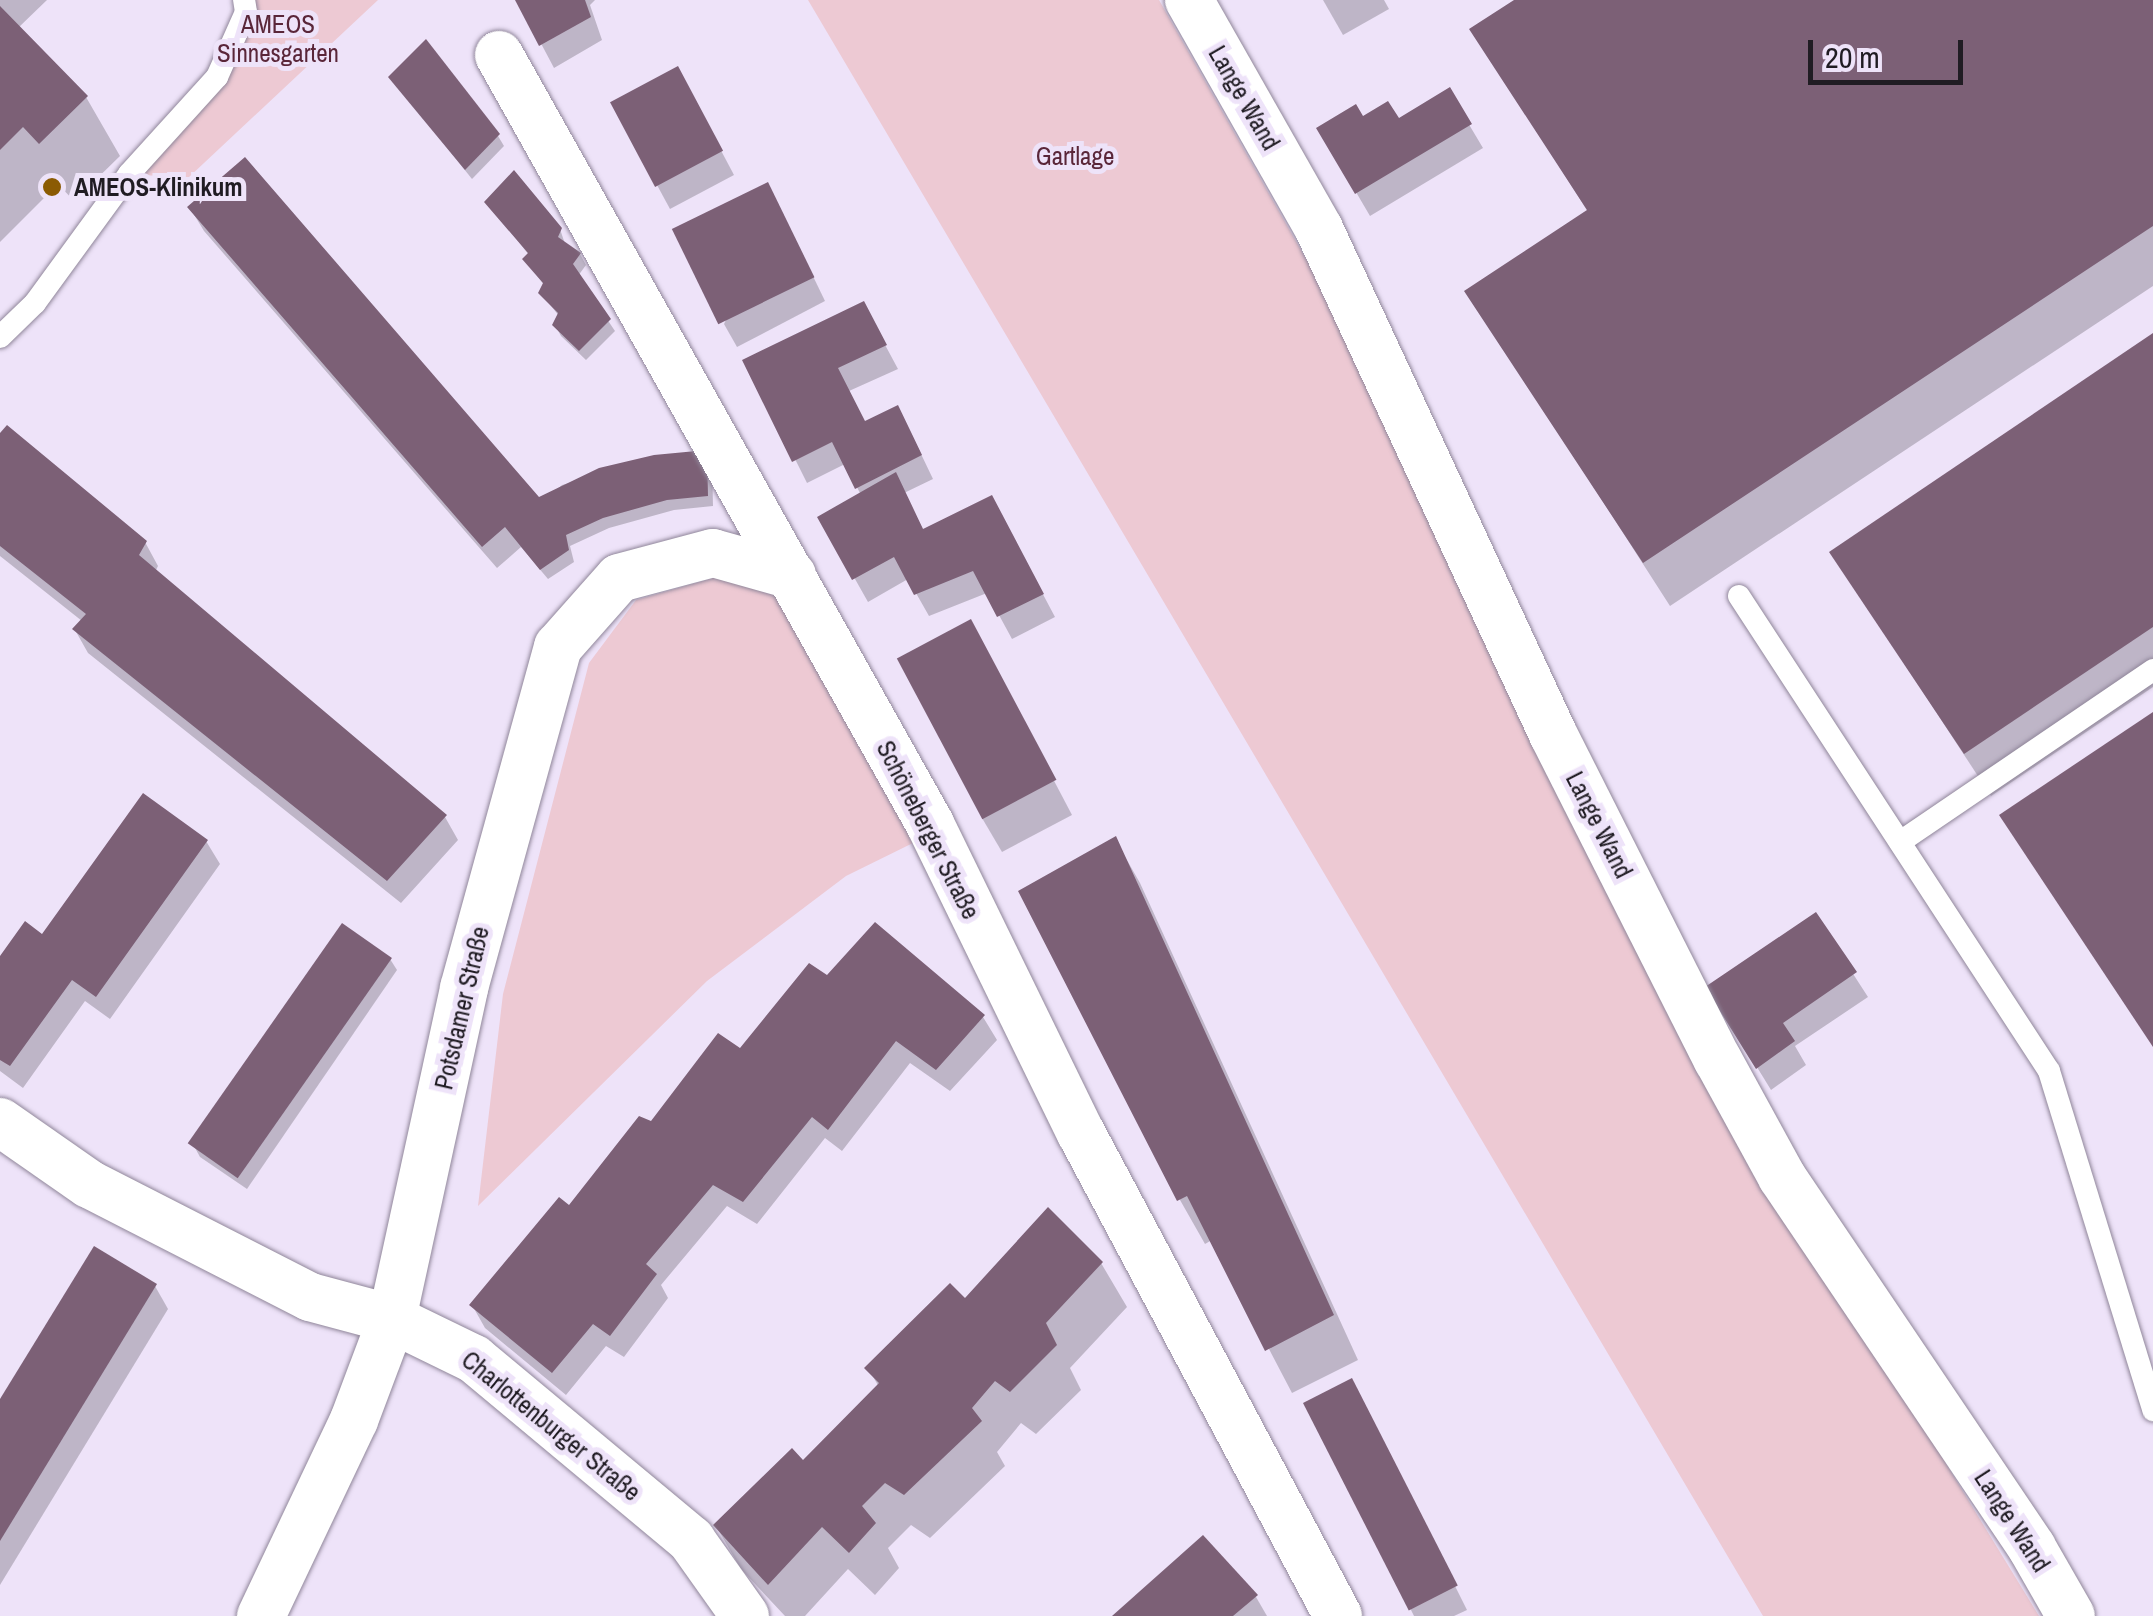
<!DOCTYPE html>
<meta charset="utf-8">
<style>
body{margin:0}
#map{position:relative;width:2153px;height:1616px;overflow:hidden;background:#eee3f9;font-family:"Archivo Narrow",sans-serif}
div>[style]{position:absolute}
.green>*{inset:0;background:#edc9d3}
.shadow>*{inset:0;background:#0003}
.building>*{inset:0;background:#7c6076;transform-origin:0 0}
.roads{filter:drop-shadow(0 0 2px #90869a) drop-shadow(0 0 2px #90869a)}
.lane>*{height:22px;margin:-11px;padding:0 11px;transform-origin:11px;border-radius:11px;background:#fff}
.street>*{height:48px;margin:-24px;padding:0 24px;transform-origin:24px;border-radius:24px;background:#fff}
.dots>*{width:28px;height:28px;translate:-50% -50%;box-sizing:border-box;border:5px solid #eee3f9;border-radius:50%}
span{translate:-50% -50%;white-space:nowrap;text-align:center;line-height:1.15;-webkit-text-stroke:10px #eee3f9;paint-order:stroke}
.park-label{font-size:25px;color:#5a2639}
.street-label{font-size:25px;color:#201c23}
.poi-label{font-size:25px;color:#201c23;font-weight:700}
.left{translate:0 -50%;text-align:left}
.scale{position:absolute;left:1808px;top:40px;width:155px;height:45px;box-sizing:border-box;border:5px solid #201c23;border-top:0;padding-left:12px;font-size:30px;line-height:35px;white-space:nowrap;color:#201c23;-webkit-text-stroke:8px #eee3f9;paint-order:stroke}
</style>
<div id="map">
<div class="green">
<div style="clip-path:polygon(244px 0,378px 0,188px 178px,129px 174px,217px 77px)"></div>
<div style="clip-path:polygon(808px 0,1159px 0,1343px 324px,1735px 1118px,2039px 1616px,1763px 1616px)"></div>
<div style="clip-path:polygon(717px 577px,780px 596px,915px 842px,846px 876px,707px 981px,478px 1206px,503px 994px,589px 663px,636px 600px)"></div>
</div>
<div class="shadow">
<div style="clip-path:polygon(0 0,47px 0,18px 28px,86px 97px,120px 156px,74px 201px,58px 184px,0 242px)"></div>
<div style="clip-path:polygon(518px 0,595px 0,590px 5px,602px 40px,554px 68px)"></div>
<div style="clip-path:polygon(1323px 0,1384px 0,1389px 9px,1343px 35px)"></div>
<div style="clip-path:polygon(1518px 0,2153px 0,2153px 286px,1670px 606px,1494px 332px,1588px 212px,1473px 30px)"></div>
<div style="clip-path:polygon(391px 78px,498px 136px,504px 146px,472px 179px)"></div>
<div style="clip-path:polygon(1449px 91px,1483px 148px,1370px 216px,1319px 129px,1362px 119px,1398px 121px)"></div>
<div style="clip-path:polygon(690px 92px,734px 175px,670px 209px,613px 104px)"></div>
<div style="clip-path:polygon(487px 202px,560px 229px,565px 244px,580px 254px,586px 265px,578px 276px,615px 331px,586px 360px,561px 336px,555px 325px,559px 316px,541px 293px,545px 286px,525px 260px,529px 255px)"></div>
<div style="clip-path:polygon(190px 208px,540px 503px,562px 485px,655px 458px,712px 463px,713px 506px,674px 510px,609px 528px,570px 546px,574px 562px,548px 579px,521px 547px,497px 568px,204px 231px)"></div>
<div style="clip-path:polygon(780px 208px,825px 301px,737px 347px,724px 324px)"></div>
<div style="clip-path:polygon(876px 328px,898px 369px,849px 391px,865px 424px,910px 431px,933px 479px,904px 493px,924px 531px,1004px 521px,1055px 617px,1012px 639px,987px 593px,929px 616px,908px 579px,868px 602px,820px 517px,861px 495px,845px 464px,807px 483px,746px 361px)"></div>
<div style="clip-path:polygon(2153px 336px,2153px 687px,1991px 796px,1832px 553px)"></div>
<div style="clip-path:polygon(0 437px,145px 542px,158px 566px,155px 572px,445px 817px,458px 840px,401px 903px,88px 653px,75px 630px,82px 621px,0 556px)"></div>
<div style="clip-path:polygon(989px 657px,1072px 815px,1002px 852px,982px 818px)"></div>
<div style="clip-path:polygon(1115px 839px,1140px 883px,1358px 1360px,1292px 1393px,1212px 1240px,1205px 1244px,1180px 1200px,1021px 892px)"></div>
<div style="clip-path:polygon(206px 841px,220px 864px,110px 1019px,85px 1001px,23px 1088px,0 1071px,0 961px)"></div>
<div style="clip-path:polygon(1815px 915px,1868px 997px,1795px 1046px,1806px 1065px,1771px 1090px,1722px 1010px)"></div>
<div style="clip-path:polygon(390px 959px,397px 970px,247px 1189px,200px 1157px,194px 1146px)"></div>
<div style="clip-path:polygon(827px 978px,983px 1017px,997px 1040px,950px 1091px,910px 1063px,842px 1151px,825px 1138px,757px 1224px,727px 1206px,661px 1285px,668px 1298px,624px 1357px,606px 1346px,566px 1395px,485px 1328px,472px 1305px,652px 1124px)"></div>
<div style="clip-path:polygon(1101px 1263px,1127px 1307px,1070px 1368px,1081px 1390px,1036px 1434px,1021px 1423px,997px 1452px,1005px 1466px,930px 1538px,911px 1525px,888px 1548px,899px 1568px,875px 1595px,848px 1569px,805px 1616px,785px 1616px,741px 1569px,716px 1526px,803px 1463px,879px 1387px,868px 1368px,966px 1302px)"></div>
<div style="clip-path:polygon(155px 1286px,168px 1309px,0 1585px,0 1404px)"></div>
<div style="clip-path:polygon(1307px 1403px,1364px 1404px,1467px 1610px,1454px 1616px,1414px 1616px)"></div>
<div style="clip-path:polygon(1256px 1597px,1267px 1616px,1117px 1616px)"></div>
</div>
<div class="building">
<div style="clip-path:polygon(515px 0,585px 0,591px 17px,539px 46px)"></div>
<div style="clip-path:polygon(1514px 0,2153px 0,2153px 226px,1643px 563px,1464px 291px,1587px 210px,1469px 29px)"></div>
<div style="clip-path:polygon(0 6px,88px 96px,39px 144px,23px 127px,0 150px)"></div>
<div style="clip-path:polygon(426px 39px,500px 134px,465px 170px,388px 77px)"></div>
<div style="left:678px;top:66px;width:96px;height:77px;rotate:62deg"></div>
<div style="clip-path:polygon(1450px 87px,1472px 124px,1355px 194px,1316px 128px,1356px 104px,1363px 116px,1388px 101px,1399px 118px)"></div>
<div style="clip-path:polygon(245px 157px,539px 497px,599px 468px,654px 455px,707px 450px,708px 496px,667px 500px,603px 518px,566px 535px,569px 550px,540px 570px,505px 527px,482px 547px,187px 207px)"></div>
<div style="clip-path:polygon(514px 170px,562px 228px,558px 237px,581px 253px,573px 264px,611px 319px,579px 351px,552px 325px,558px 313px,538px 293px,543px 283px,522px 259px,528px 253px,484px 202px)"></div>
<div style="left:768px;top:182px;width:106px;height:107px;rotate:64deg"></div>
<div style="clip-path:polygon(864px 301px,887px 345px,838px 368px,865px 421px,898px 405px,922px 455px,855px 489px,832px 442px,792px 462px,742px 360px)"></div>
<div style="clip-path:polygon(2153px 333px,2153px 627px,1964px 754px,1829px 552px)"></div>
<div style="clip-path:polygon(7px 425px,147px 541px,139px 555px,447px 815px,387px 881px,72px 629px,86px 614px,0 546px,0 433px)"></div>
<div style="clip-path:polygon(896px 472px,923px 529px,992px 495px,1044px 594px,997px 617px,973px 571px,914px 595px,894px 557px,852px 580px,817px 517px)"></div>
<div style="left:971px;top:619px;width:182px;height:84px;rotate:62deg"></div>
<div style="clip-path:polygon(2153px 712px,2153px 1047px,1999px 815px)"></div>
<div style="clip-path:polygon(143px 793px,208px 840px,96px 997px,72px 980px,10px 1066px,0 1060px,0 956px,25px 921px,42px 934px)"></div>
<div style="clip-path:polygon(1116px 836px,1334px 1315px,1265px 1351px,1187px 1196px,1177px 1201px,1018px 891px)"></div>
<div style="clip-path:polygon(1816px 912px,1857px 972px,1783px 1023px,1795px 1041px,1756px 1069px,1705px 987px)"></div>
<div style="clip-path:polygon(875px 922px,985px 1015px,936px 1070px,896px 1041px,828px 1130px,812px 1117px,743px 1202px,713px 1185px,646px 1264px,657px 1274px,610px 1336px,593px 1324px,552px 1373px,469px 1305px,559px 1197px,569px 1205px,639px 1116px,651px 1121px,718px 1033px,740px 1048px,809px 963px,827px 975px)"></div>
<div style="left:342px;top:923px;width:61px;height:269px;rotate:35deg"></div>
<div style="clip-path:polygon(1048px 1207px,1103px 1262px,1046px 1323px,1057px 1345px,1010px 1392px,995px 1381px,972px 1408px,982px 1421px,904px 1495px,885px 1483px,862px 1506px,876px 1523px,849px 1553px,822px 1527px,768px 1585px,713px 1525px,792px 1448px,803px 1460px,879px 1383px,864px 1368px,950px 1283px,965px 1298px)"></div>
<div style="clip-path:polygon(94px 1246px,157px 1284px,0 1541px,0 1399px)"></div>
<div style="left:1352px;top:1378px;width:233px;height:55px;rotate:63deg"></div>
<div style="clip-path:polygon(1203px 1535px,1258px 1595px,1233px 1616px,1112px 1616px)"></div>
</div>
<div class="roads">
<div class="lane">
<div style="left:0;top:337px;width:49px;rotate:-44.2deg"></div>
<div style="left:35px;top:303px;width:160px;rotate:-53.9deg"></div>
<div style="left:129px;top:174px;width:131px;rotate:-47.8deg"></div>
<div style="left:217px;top:77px;width:71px;rotate:-66deg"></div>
<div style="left:246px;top:12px;width:12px;rotate:-99deg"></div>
<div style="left:1739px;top:596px;width:567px;rotate:56.87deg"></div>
<div style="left:2049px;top:1071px;width:355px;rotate:72.9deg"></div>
<div style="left:1900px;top:842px;width:306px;rotate:-34.2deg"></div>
</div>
<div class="street">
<div style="left:1189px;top:0;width:263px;rotate:60.4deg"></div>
<div style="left:1319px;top:229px;width:557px;rotate:65.14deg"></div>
<div style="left:1553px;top:734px;width:365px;rotate:63.2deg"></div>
<div style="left:1718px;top:1060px;width:133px;rotate:61.3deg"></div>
<div style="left:1782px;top:1177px;width:447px;rotate:56deg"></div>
<div style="left:2032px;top:1548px;width:78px;rotate:60.2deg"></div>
<div style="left:499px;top:55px;width:882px;rotate:60.73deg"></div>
<div style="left:930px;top:824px;width:344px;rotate:64deg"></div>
<div style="left:1081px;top:1133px;width:547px;rotate:61.98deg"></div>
<div style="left:0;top:1122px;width:108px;rotate:34.9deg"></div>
<div style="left:89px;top:1184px;width:248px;rotate:27.1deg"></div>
<div style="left:310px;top:1297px;width:85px;rotate:15deg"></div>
<div style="left:392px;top:1319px;width:91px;rotate:26deg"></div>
<div style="left:474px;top:1359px;width:283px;rotate:39.8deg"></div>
<div style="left:691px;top:1540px;width:93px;rotate:54.6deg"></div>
<div style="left:261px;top:1616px;width:217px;rotate:-64.6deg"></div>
<div style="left:354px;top:1420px;width:108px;rotate:-69.4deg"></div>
<div style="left:392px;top:1319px;width:339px;rotate:-77.7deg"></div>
<div style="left:464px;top:988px;width:354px;rotate:-74.6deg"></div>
<div style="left:558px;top:647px;width:92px;rotate:-48.5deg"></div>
<div style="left:619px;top:578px;width:97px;rotate:-14.9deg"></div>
<div style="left:713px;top:553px;width:82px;rotate:15.6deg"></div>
</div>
</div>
<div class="dots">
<div style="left:52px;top:187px;background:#8b5b03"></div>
</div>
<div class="park-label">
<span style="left:278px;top:39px">AMEOS<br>Sinnesgarten</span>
<span style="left:1075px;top:156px">Gartlage</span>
</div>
<div class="street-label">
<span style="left:1244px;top:98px;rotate:60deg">Lange Wand</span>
<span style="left:1599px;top:825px;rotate:63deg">Lange Wand</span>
<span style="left:928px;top:830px;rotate:63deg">Schöneberger Straße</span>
<span style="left:462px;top:1008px;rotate:-77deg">Potsdamer Straße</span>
<span style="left:551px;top:1426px;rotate:39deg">Charlottenburger Straße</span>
<span style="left:2012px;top:1521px;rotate:57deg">Lange Wand</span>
</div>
<div class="poi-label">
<span class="left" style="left:74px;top:187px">AMEOS-Klinikum</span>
</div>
<div class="scale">20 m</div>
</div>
